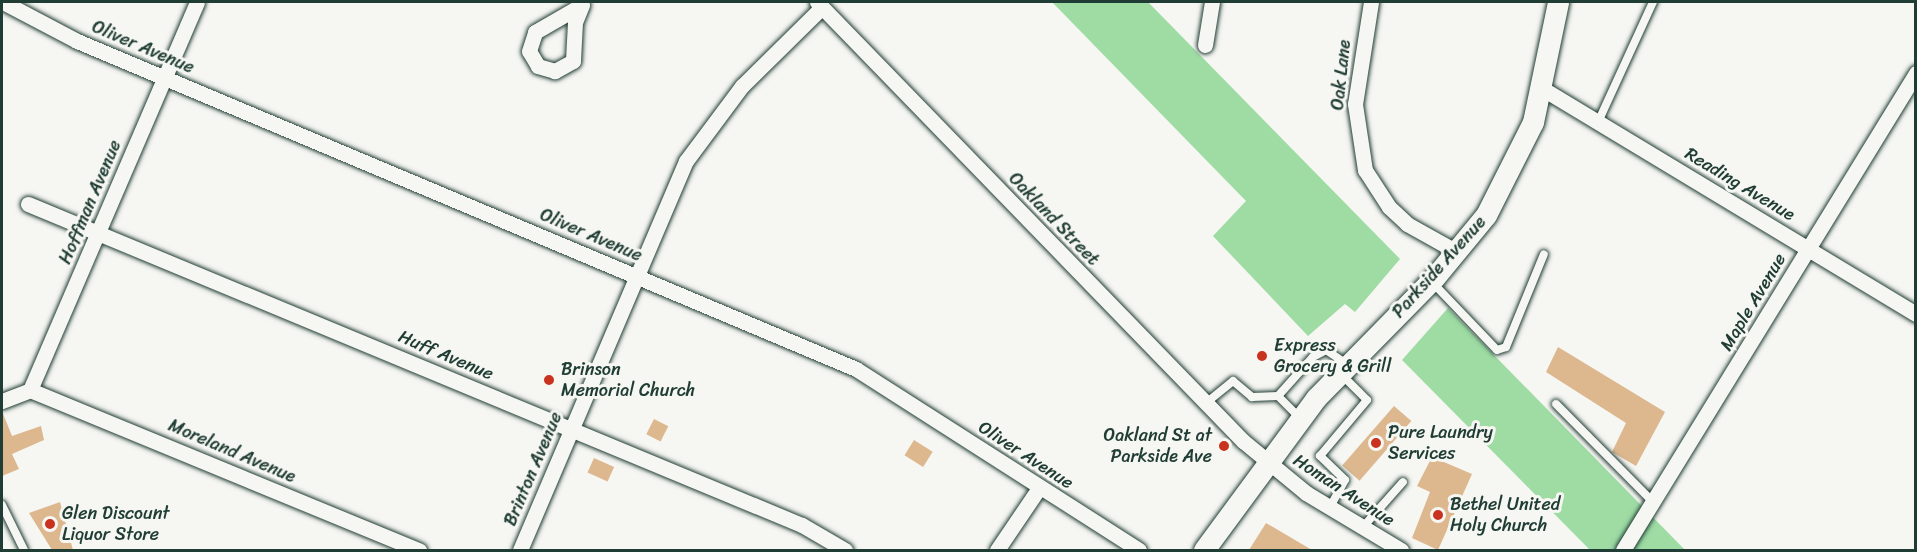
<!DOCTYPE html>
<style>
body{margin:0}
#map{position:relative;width:1917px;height:552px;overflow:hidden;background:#f6f6f2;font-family:Sriracha,sans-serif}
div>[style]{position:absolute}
.green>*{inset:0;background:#9edca4}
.building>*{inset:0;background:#ddb88e;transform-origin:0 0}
.roads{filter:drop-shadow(0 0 2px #1f3d34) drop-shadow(0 0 2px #1f3d34)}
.service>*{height:8px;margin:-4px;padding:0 4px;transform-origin:4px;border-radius:4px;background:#f6f6f2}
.minor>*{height:15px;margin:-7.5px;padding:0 7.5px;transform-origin:7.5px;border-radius:7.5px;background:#f6f6f2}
.secondary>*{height:21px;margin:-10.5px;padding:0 10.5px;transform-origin:10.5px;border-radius:10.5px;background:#f6f6f2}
.dots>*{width:16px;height:16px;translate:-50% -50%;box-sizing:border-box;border:3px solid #f6f6f2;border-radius:50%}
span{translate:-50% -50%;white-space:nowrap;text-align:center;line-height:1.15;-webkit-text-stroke:6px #f6f6f2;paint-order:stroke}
.street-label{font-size:18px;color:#1f3d34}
.poi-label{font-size:18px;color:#1f3d34}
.left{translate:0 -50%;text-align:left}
.right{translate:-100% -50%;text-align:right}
.frame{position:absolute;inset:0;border:3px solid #1f3d34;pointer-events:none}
</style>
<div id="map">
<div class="green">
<div style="clip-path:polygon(1052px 2px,1148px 2px,1400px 259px,1355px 312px,1345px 304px,1308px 336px,1213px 236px,1246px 201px)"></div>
<div style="clip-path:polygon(1448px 308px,1685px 550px,1590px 550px,1402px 360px)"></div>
</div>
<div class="building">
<div style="clip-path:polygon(1558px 347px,1665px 412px,1636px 466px,1612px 452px,1626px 423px,1546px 372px)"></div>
<div style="left:1394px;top:406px;width:23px;height:79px;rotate:41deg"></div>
<div style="clip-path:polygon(2px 411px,12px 436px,41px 426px,44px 440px,12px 454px,19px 469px,2px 476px)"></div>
<div style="left:654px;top:419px;width:16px;height:17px;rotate:27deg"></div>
<div style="left:914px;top:440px;width:22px;height:18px;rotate:32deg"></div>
<div style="clip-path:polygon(1432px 457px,1472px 474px,1438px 550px,1412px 538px,1430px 492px,1417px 486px)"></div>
<div style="left:594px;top:458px;width:22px;height:16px;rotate:24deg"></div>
<div style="clip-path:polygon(60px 502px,73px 550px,52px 550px,29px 513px)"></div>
<div style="clip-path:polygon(1266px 523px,1312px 550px,1249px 550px)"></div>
</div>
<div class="roads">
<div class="service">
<div style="left:1599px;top:120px;width:130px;rotate:-65.4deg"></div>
<div style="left:1432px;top:282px;width:94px;rotate:46.3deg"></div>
<div style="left:1497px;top:350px;width:9px;rotate:-18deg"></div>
<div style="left:1506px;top:347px;width:100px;rotate:-67.8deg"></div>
<div style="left:1278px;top:396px;width:52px;rotate:-48.1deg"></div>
<div style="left:1313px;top:357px;width:15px;rotate:-28deg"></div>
<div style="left:1326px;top:350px;width:25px;rotate:34deg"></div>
<div style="left:1206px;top:403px;width:35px;rotate:-39deg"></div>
<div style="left:1233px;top:381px;width:25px;rotate:40deg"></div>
<div style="left:1252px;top:397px;width:26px;rotate:-2deg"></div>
<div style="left:1278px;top:396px;width:30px;rotate:45deg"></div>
<div style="left:1556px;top:404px;width:138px;rotate:45.3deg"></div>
<div style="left:2px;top:505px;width:50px;rotate:63.9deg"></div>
<div style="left:1330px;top:507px;width:31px;rotate:-61deg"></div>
<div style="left:1345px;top:480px;width:35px;rotate:-136deg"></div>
<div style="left:1320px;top:456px;width:73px;rotate:-50deg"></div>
<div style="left:1367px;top:400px;width:37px;rotate:-135deg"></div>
<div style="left:1363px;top:527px;width:60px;rotate:-48.4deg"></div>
</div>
<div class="minor">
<div style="left:3px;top:2px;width:84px;rotate:27.8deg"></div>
<div style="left:77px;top:41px;width:845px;rotate:22.83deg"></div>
<div style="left:856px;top:369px;width:336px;rotate:32.6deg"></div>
<div style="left:817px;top:2px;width:612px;rotate:45.86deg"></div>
<div style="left:1243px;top:441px;width:82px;rotate:39.5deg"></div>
<div style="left:1306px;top:493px;width:111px;rotate:31deg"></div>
<div style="left:1371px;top:2px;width:103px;rotate:98.9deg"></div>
<div style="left:1355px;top:104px;width:67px;rotate:81.4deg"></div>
<div style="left:1365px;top:170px;width:44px;rotate:57deg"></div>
<div style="left:1389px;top:207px;width:25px;rotate:43deg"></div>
<div style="left:1407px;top:224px;width:57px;rotate:29.2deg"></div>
<div style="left:582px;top:5px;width:18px;rotate:112deg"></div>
<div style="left:575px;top:22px;width:39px;rotate:93deg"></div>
<div style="left:573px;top:61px;width:21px;rotate:151deg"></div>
<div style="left:555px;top:71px;width:18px;rotate:-164deg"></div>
<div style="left:538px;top:66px;width:17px;rotate:-121deg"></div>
<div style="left:529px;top:51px;width:20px;rotate:-72deg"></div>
<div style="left:535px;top:32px;width:54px;rotate:-29.9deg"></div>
<div style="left:1205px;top:45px;width:44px;rotate:-80.8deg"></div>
<div style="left:1543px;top:89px;width:436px;rotate:31.1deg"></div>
<div style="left:28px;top:204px;width:838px;rotate:22.53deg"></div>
<div style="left:802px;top:525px;width:50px;rotate:30.2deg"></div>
<div style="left:30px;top:390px;width:421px;rotate:22.4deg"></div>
<div style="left:2px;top:401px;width:30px;rotate:-21deg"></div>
<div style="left:30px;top:390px;width:422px;rotate:-66.7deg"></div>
<div style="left:520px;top:550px;width:423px;rotate:-66.9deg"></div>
<div style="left:686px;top:161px;width:94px;rotate:-53.3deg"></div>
<div style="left:742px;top:86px;width:112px;rotate:-44.6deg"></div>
<div style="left:997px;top:550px;width:75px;rotate:-55.9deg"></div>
<div style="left:1623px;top:550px;width:560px;rotate:-58.44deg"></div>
</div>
<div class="secondary">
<div style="left:1204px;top:550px;width:189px;rotate:-53.6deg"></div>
<div style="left:1316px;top:398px;width:168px;rotate:-45.5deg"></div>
<div style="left:1434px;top:278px;width:82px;rotate:-50.5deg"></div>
<div style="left:1486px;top:215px;width:104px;rotate:-63.2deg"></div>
<div style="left:1533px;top:122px;width:123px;rotate:-78.2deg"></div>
</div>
</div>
<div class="dots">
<div style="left:1262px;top:356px;background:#c8321e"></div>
<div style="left:549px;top:380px;background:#c8321e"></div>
<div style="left:1376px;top:443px;background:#c8321e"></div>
<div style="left:1224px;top:446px;background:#c8321e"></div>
<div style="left:1438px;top:515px;background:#c8321e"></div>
<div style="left:50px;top:524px;background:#c8321e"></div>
</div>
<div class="street-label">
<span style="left:143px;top:47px;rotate:23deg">Oliver Avenue</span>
<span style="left:1341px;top:75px;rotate:-84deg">Oak Lane</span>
<span style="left:1740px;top:184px;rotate:31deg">Reading Avenue</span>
<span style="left:90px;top:202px;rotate:-67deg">Hoffman Avenue</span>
<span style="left:1054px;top:219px;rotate:46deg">Oakland Street</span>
<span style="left:591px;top:235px;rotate:23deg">Oliver Avenue</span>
<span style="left:1439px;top:267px;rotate:-48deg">Parkside Avenue</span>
<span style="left:1753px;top:302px;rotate:-59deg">Maple Avenue</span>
<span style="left:446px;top:355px;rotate:23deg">Huff Avenue</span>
<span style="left:232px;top:451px;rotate:23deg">Moreland Avenue</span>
<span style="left:1026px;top:455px;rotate:33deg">Oliver Avenue</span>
<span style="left:533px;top:469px;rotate:-67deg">Brinton Avenue</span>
<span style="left:1344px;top:490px;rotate:33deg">Homan Avenue</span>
</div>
<div class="poi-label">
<span class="left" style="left:1274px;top:356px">Express<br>Grocery &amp; Grill</span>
<span class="left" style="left:561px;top:380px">Brinson<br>Memorial Church</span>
<span class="left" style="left:1388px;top:443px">Pure Laundry<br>Services</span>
<span class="right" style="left:1212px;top:446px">Oakland St at<br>Parkside Ave</span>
<span class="left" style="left:1450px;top:515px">Bethel United<br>Holy Church</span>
<span class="left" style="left:62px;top:524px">Glen Discount<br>Liquor Store</span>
</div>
<div class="frame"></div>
</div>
